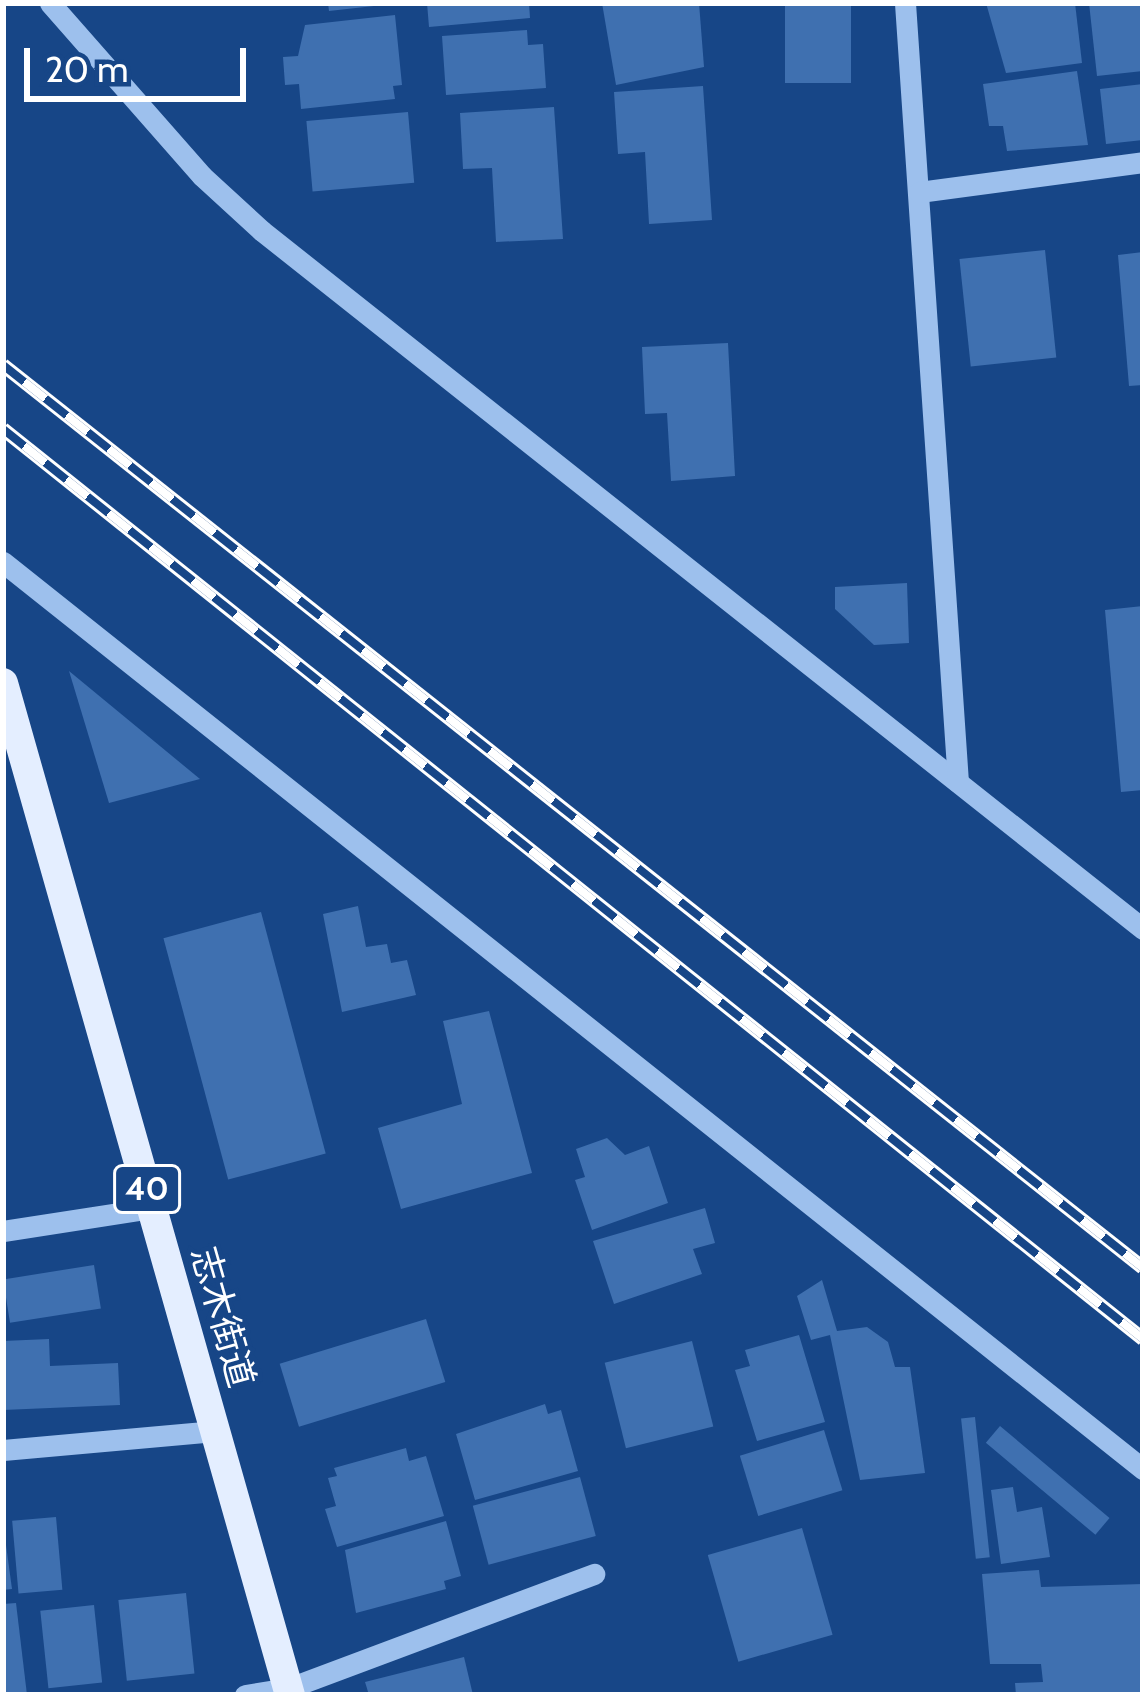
<!DOCTYPE html>
<meta charset="utf-8">
<style>
body{margin:0}
#map{position:relative;width:1146px;height:1698px;overflow:hidden;background:#174687;font-family:Cabin,"Noto Sans JP",sans-serif}
div>[style]{position:absolute}
.building>*{inset:0;background:#3f70b0;transform-origin:0 0}
.minor>*{height:21px;margin:-10.5px;padding:0 10.5px;transform-origin:10.5px;border-radius:10.5px;background:#9dc0ed}
.major>*{height:30px;margin:-15px;padding:0 15px;transform-origin:15px;border-radius:15px;background:#e4eeff}
.rail>*{height:14px;margin-top:-7px;transform-origin:0;background:repeating-linear-gradient(90deg,#174687 0 27px,#fff 0 54px);box-sizing:border-box;border-block:3px solid #fff}
span{translate:-50% -50%;white-space:nowrap;text-align:center;line-height:1.15;-webkit-text-stroke:9px #174687;paint-order:stroke}
.shield-label span{padding:3px 9px;background:#174687;border:3px solid;border-radius:9px;-webkit-text-stroke-width:0}
.shield-label{font-size:33px;color:#fff;font-weight:700}
.street-label{font-size:36px;color:#fff}
.frame{position:absolute;inset:0;border:6px solid #fff;pointer-events:none}
.scale{position:absolute;left:24px;top:48px;width:222px;height:54px;box-sizing:border-box;border:6px solid #fff;border-top:0;padding-left:15px;font-size:36px;line-height:42px;white-space:nowrap;color:#fff;-webkit-text-stroke:9px #174687;paint-order:stroke}
</style>
<div id="map">
<div class="building">
<div style="clip-path:polygon(328px 3px,374px 3px,374px 6px,329px 11px)"></div>
<div style="clip-path:polygon(427px 3px,529px 3px,530px 18px,429px 27px)"></div>
<div style="clip-path:polygon(602px 3px,699px 3px,704px 67px,616px 85px)"></div>
<div style="left:785px;top:3px;width:66px;height:80px"></div>
<div style="clip-path:polygon(986px 3px,1075px 3px,1082px 63px,1006px 73px)"></div>
<div style="clip-path:polygon(1089px 3px,1143px 3px,1143px 71px,1097px 76px)"></div>
<div style="clip-path:polygon(395px 15px,402px 85px,393px 86px,395px 99px,301px 109px,299px 84px,285px 85px,283px 57px,298px 56px,305px 25px)"></div>
<div style="clip-path:polygon(527px 30px,528px 45px,543px 44px,546px 88px,446px 95px,442px 36px)"></div>
<div style="clip-path:polygon(1077px 71px,1088px 145px,1007px 151px,1003px 126px,989px 126px,983px 84px)"></div>
<div style="clip-path:polygon(1143px 84px,1143px 140px,1106px 144px,1100px 89px)"></div>
<div style="clip-path:polygon(703px 86px,712px 220px,649px 224px,645px 152px,618px 154px,614px 92px)"></div>
<div style="clip-path:polygon(554px 107px,563px 239px,496px 242px,492px 168px,463px 169px,460px 113px)"></div>
<div style="left:408px;top:112px;width:71px;height:102px;rotate:85deg"></div>
<div style="left:1045px;top:250px;width:108px;height:86px;rotate:84deg"></div>
<div style="clip-path:polygon(1143px 252px,1143px 385px,1129px 386px,1118px 255px)"></div>
<div style="clip-path:polygon(728px 343px,735px 476px,671px 481px,667px 413px,645px 414px,642px 347px)"></div>
<div style="clip-path:polygon(907px 583px,909px 643px,874px 645px,835px 609px,835px 587px)"></div>
<div style="clip-path:polygon(1143px 606px,1143px 790px,1121px 792px,1105px 610px)"></div>
<div style="clip-path:polygon(69px 671px,200px 779px,109px 803px)"></div>
<div style="clip-path:polygon(358px 906px,366px 947px,387px 944px,391px 963px,407px 960px,416px 995px,342px 1012px,323px 914px)"></div>
<div style="left:261px;top:912px;width:250px;height:101px;rotate:75deg"></div>
<div style="clip-path:polygon(489px 1011px,532px 1173px,401px 1209px,378px 1128px,462px 1104px,443px 1021px)"></div>
<div style="clip-path:polygon(607px 1138px,625px 1155px,649px 1146px,668px 1203px,592px 1230px,575px 1180px,585px 1177px,576px 1149px)"></div>
<div style="clip-path:polygon(705px 1208px,715px 1243px,693px 1249px,702px 1274px,614px 1304px,593px 1241px)"></div>
<div style="left:94px;top:1265px;width:44px;height:92px;rotate:81deg"></div>
<div style="clip-path:polygon(822px 1280px,837px 1331px,867px 1327px,888px 1342px,895px 1367px,910px 1367px,925px 1473px,860px 1480px,830px 1335px,811px 1340px,797px 1296px)"></div>
<div style="left:426px;top:1319px;width:66px;height:153px;rotate:73deg"></div>
<div style="clip-path:polygon(799px 1335px,825px 1422px,757px 1441px,735px 1370px,750px 1366px,745px 1350px)"></div>
<div style="clip-path:polygon(49px 1339px,50px 1366px,118px 1363px,120px 1405px,3px 1410px,3px 1341px)"></div>
<div style="left:692px;top:1341px;width:88px;height:90px;rotate:76deg"></div>
<div style="clip-path:polygon(545px 1404px,548px 1414px,561px 1410px,578px 1471px,475px 1500px,456px 1434px)"></div>
<div style="left:975px;top:1417px;width:141px;height:14px;rotate:84deg"></div>
<div style="left:1000px;top:1426px;width:143px;height:22px;rotate:40deg"></div>
<div style="left:824px;top:1430px;width:63px;height:88px;rotate:73deg"></div>
<div style="clip-path:polygon(406px 1448px,409px 1461px,426px 1456px,444px 1516px,337px 1547px,325px 1509px,336px 1506px,328px 1478px,337px 1476px,334px 1468px)"></div>
<div style="left:580px;top:1477px;width:61px;height:111px;rotate:75deg"></div>
<div style="clip-path:polygon(1013px 1487px,1017px 1512px,1042px 1507px,1050px 1557px,1001px 1564px,991px 1490px)"></div>
<div style="left:56px;top:1517px;width:73px;height:44px;rotate:85deg"></div>
<div style="clip-path:polygon(446px 1521px,461px 1576px,444px 1581px,446px 1589px,356px 1613px,345px 1550px)"></div>
<div style="clip-path:polygon(3px 1523px,12px 1589px,3px 1590px)"></div>
<div style="left:802px;top:1528px;width:111px;height:98px;rotate:74deg"></div>
<div style="clip-path:polygon(1039px 1570px,1041px 1587px,1143px 1584px,1143px 1695px,1016px 1695px,1015px 1683px,1043px 1682px,1041px 1664px,990px 1664px,982px 1574px)"></div>
<div style="left:186px;top:1593px;width:81px;height:68px;rotate:84deg"></div>
<div style="clip-path:polygon(16px 1603px,27px 1695px,3px 1695px,3px 1604px)"></div>
<div style="left:94px;top:1605px;width:78px;height:54px;rotate:84deg"></div>
<div style="clip-path:polygon(464px 1657px,473px 1695px,369px 1695px,365px 1682px)"></div>
</div>
<div class="minor">
<div style="left:50px;top:3px;width:230px;rotate:48.7deg"></div>
<div style="left:202px;top:176px;width:81px;rotate:42.5deg"></div>
<div style="left:262px;top:231px;width:1124px;rotate:38.39deg"></div>
<div style="left:905px;top:3px;width:781px;rotate:86.11deg"></div>
<div style="left:919px;top:192px;width:226px;rotate:-7.6deg"></div>
<div style="left:3px;top:562px;width:1457px;rotate:38.51deg"></div>
<div style="left:3px;top:1231px;width:151px;rotate:-8.8deg"></div>
<div style="left:3px;top:1450px;width:213px;rotate:-5.1deg"></div>
<div style="left:245px;top:1695px;width:45px;rotate:-9deg"></div>
<div style="left:289px;top:1688px;width:326px;rotate:-20.5deg"></div>
</div>
<div class="major">
<div style="left:3px;top:683px;width:1052px;rotate:74.17deg"></div>
</div>
<div class="rail">
<div style="left:3px;top:365px;width:1454px;rotate:38.38deg"></div>
<div style="left:3px;top:429px;width:1459px;rotate:38.6deg"></div>
</div>
<div class="shield-label">
<span style="left:147px;top:1189px">40</span>
</div>
<div class="street-label">
<span style="left:223px;top:1317px;rotate:74deg">志木街道</span>
</div>
<div class="frame"></div>
<div class="scale">20 m</div>
</div>
